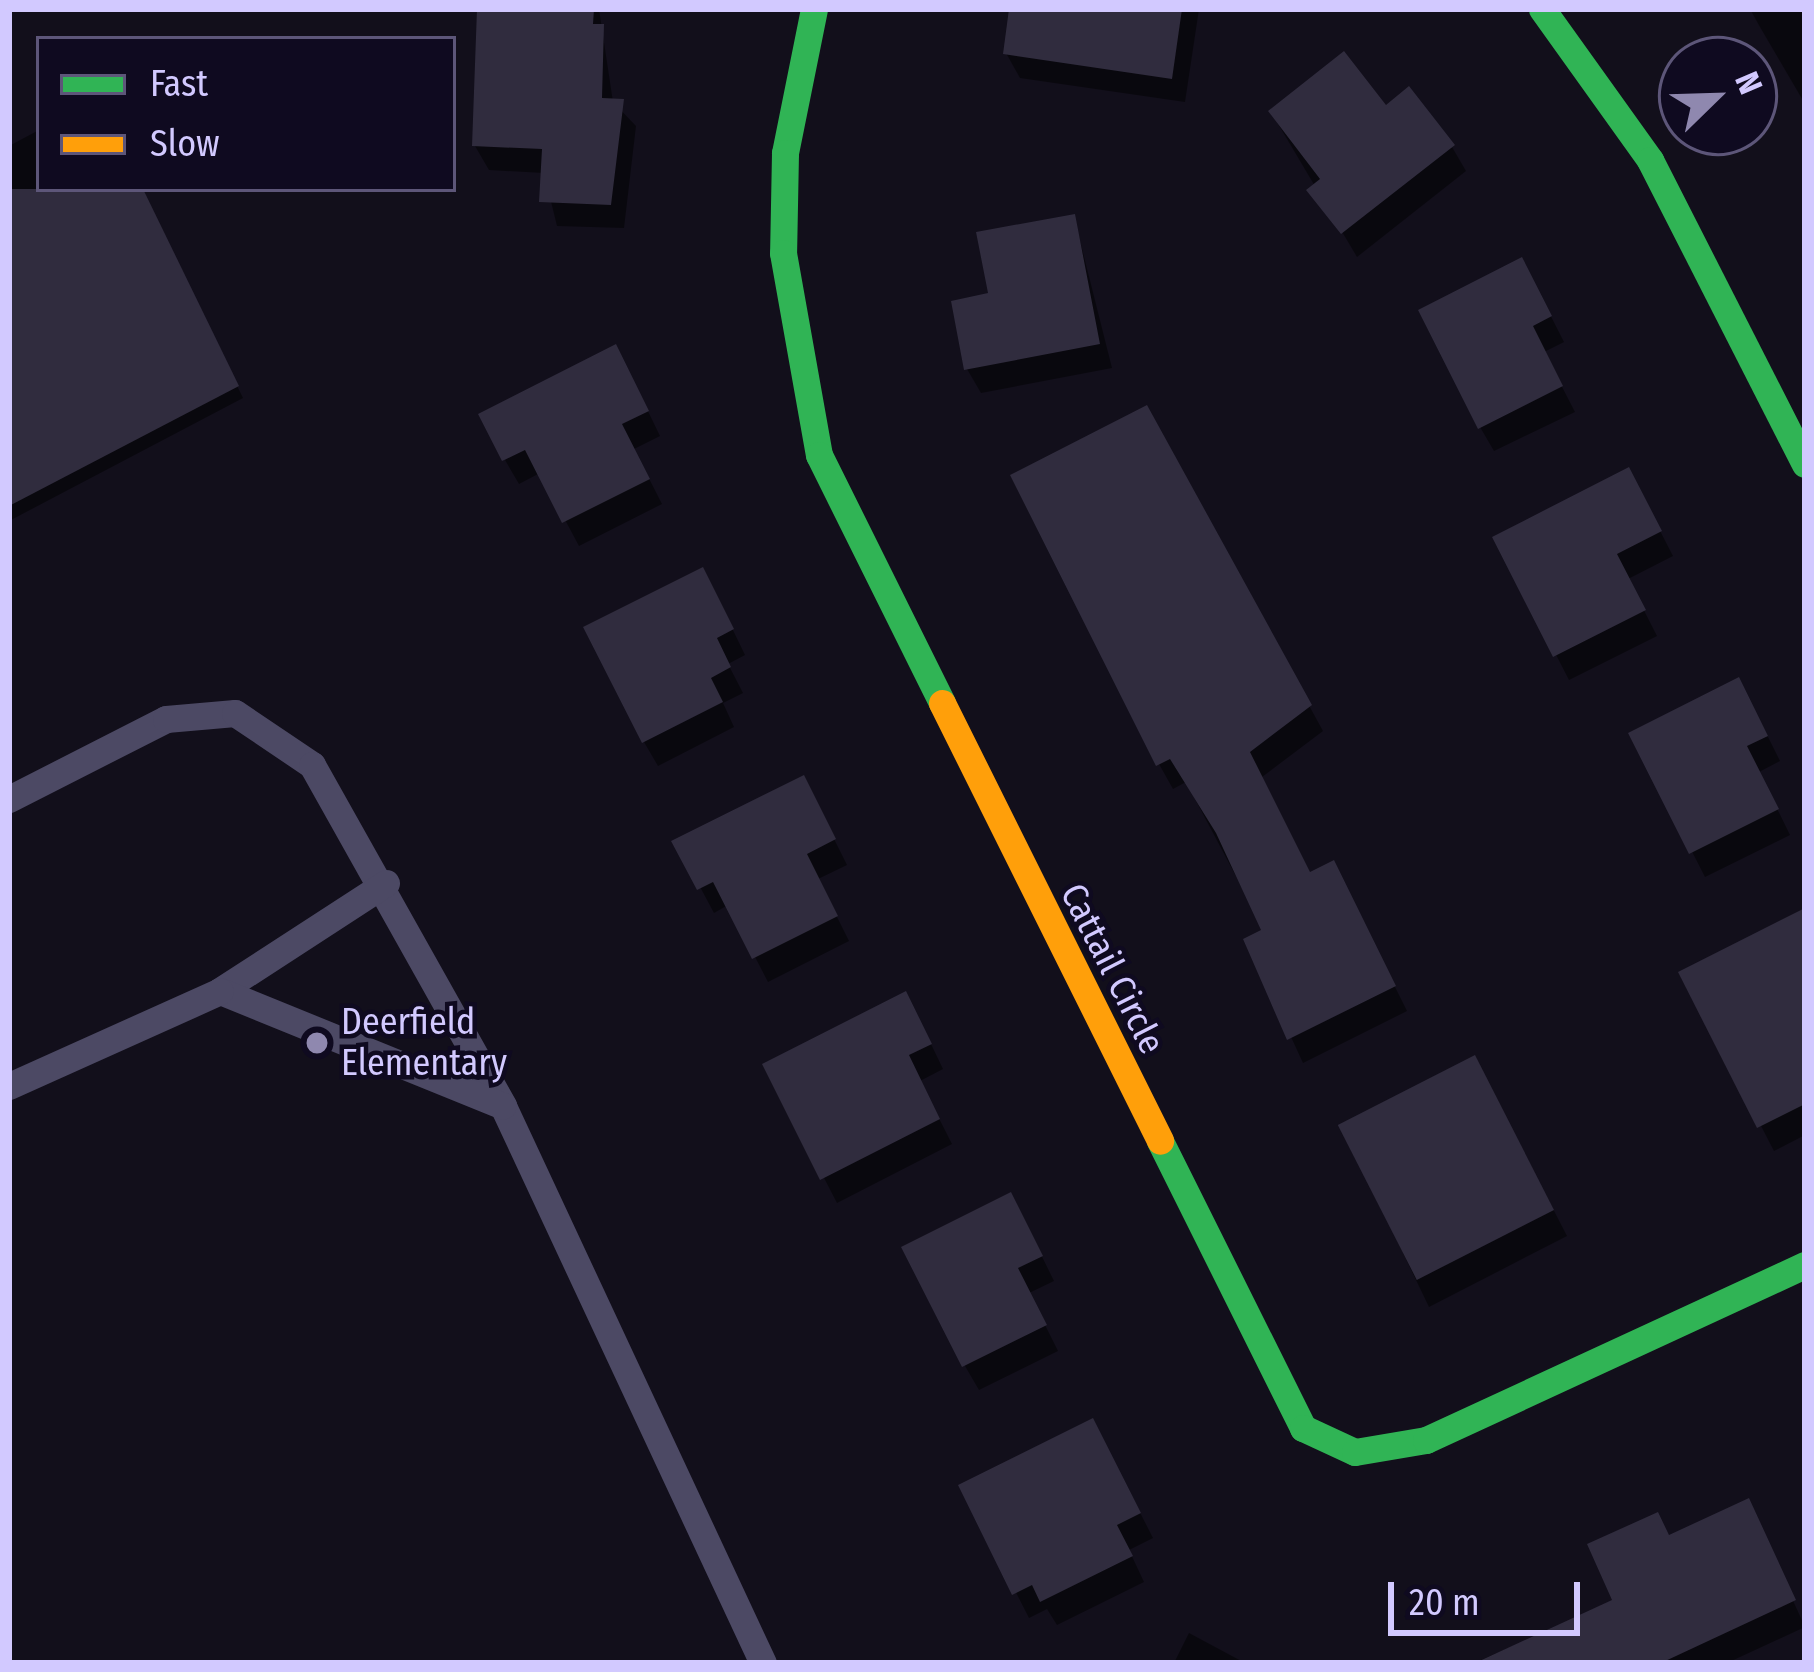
<!DOCTYPE html>
<style>
body{margin:0}
#map{position:relative;width:1814px;height:1672px;overflow:hidden;background:#120f1b;font-family:"Fira Sans Condensed",sans-serif}
div>[style]{position:absolute}
.shadow>*{inset:0;background:#0007}
.building>*{inset:0;background:#302c3e;transform-origin:0 0}
.lane>*{height:27px;margin:-13.5px;padding:0 13.5px;transform-origin:13.5px;border-radius:13.5px;background:#4c4964}
.fast>*{height:27px;margin:-13.5px;padding:0 13.5px;transform-origin:13.5px;border-radius:13.5px;background:#30b455}
.slow>*{height:27px;margin:-13.5px;padding:0 13.5px;transform-origin:13.5px;border-radius:13.5px;background:#ff9f0a}
.dots>*{width:33px;height:33px;translate:-50% -50%;box-sizing:border-box;border:6px solid #0f0a20;border-radius:50%}
span{translate:-50% -50%;white-space:nowrap;text-align:center;line-height:1.15;-webkit-text-stroke:9px #0f0a20;paint-order:stroke}
.street-label{font-size:36px;color:#d2c9ff}
.poi-label{font-size:36px;color:#d2c9ff}
.left{translate:0 -50%;text-align:left}
.frame{position:absolute;inset:0;border:12px solid #d2c9ff;pointer-events:none}
.legend{position:absolute;left:36px;top:36px;width:420px;height:156px;box-sizing:border-box;background:#0f0a20;border:3px solid #5d5679;margin:0;padding:15px 21px;list-style:none;font-size:36px;color:#d2c9ff}
.legend li{display:flex;align-items:center;gap:24px;height:60px}
.legend b{width:60px;border:3px solid #5d5679}
.north{position:absolute;left:1658px;top:36px;width:120px;height:120px;box-sizing:border-box;background:#0f0a20;border:3px solid #5d5679;border-radius:50%;rotate:67deg;font-size:33px;font-weight:700;line-height:48px;text-align:center;color:#d2c9ff}
.north::after{content:'';display:block;margin:auto;width:42px;height:54px;background:#8f88af;clip-path:polygon(50% 0,100% 100%,50% 72%,0 100%)}
.scale{position:absolute;left:1388px;top:1582px;width:192px;height:54px;box-sizing:border-box;border:6px solid #d2c9ff;border-top:0;padding-left:15px;font-size:36px;line-height:42px;white-space:nowrap;color:#d2c9ff;-webkit-text-stroke:9px #0f0a20;paint-order:stroke}
</style>
<div id="map">
<div class="shadow">
<div style="clip-path:polygon(480px 9px,599px 9px,613px 102px,636px 126px,624px 228px,557px 226px,544px 173px,489px 170px,475px 146px)"></div>
<div style="clip-path:polygon(1012px 9px,1199px 9px,1185px 102px,1020px 78px,1006px 53px)"></div>
<div style="clip-path:polygon(1750px 9px,1805px 9px,1805px 104px,1760px 27px)"></div>
<div style="clip-path:polygon(1385px 109px,1452px 147px,1466px 171px,1357px 257px,1271px 112px)"></div>
<div style="clip-path:polygon(39px 130px,39px 189px,141px 189px,243px 398px,9px 521px,9px 146px)"></div>
<div style="clip-path:polygon(1074px 217px,1112px 368px,981px 393px,967px 369px,992px 296px)"></div>
<div style="clip-path:polygon(1535px 285px,1564px 342px,1544px 352px,1575px 412px,1494px 451px,1480px 427px)"></div>
<div style="clip-path:polygon(629px 372px,660px 436px,634px 449px,662px 504px,579px 546px,540px 473px,519px 484px,505px 460px)"></div>
<div style="clip-path:polygon(1146px 409px,1323px 731px,1262px 777px,1310px 876px,1346px 889px,1407px 1011px,1303px 1063px,1247px 941px,1265px 931px,1186px 782px,1173px 789px,1159px 764px)"></div>
<div style="clip-path:polygon(1642px 496px,1673px 556px,1628px 579px,1657px 636px,1569px 680px,1496px 538px)"></div>
<div style="clip-path:polygon(716px 595px,745px 655px,728px 664px,743px 693px,723px 703px,734px 727px,658px 766px,644px 742px)"></div>
<div style="clip-path:polygon(1752px 705px,1780px 761px,1759px 772px,1790px 835px,1705px 877px,1632px 734px)"></div>
<div style="clip-path:polygon(816px 803px,847px 865px,818px 879px,849px 941px,768px 982px,728px 905px,714px 913px,676px 842px)"></div>
<div style="clip-path:polygon(1805px 911px,1805px 1135px,1774px 1151px,1682px 973px)"></div>
<div style="clip-path:polygon(919px 1019px,943px 1069px,920px 1081px,952px 1144px,837px 1203px,766px 1066px)"></div>
<div style="clip-path:polygon(1488px 1083px,1567px 1236px,1429px 1307px,1342px 1126px)"></div>
<div style="clip-path:polygon(1024px 1220px,1054px 1281px,1029px 1293px,1058px 1351px,979px 1390px,965px 1366px)"></div>
<div style="clip-path:polygon(1106px 1446px,1153px 1538px,1129px 1550px,1144px 1582px,1057px 1625px,1047px 1609px,1029px 1618px,962px 1487px)"></div>
<div style="clip-path:polygon(1748px 1502px,1805px 1627px,1727px 1663px,1474px 1663px,1616px 1601px,1669px 1538px)"></div>
<div style="clip-path:polygon(1189px 1633px,1245px 1663px,1174px 1663px)"></div>
</div>
<div class="building">
<div style="clip-path:polygon(477px 9px,594px 9px,593px 24px,604px 24px,602px 98px,624px 99px,611px 205px,539px 202px,542px 149px,472px 146px)"></div>
<div style="clip-path:polygon(1009px 9px,1182px 9px,1172px 79px,1003px 54px)"></div>
<div style="clip-path:polygon(1344px 51px,1386px 105px,1409px 86px,1455px 145px,1341px 234px,1306px 190px,1320px 179px,1268px 111px)"></div>
<div style="clip-path:polygon(9px 189px,143px 189px,239px 386px,9px 506px)"></div>
<div style="clip-path:polygon(1075px 214px,1100px 344px,964px 370px,951px 301px,988px 293px,976px 232px)"></div>
<div style="clip-path:polygon(1522px 257px,1552px 316px,1533px 326px,1563px 386px,1478px 429px,1418px 310px)"></div>
<div style="clip-path:polygon(616px 344px,649px 411px,622px 424px,650px 479px,562px 523px,525px 450px,502px 461px,478px 414px)"></div>
<div style="clip-path:polygon(1147px 405px,1312px 705px,1250px 752px,1310px 872px,1334px 860px,1396px 986px,1287px 1040px,1243px 939px,1261px 930px,1216px 833px,1170px 759px,1156px 766px,1010px 475px)"></div>
<div style="clip-path:polygon(1629px 467px,1662px 531px,1617px 554px,1646px 610px,1553px 657px,1492px 537px)"></div>
<div style="clip-path:polygon(703px 567px,734px 629px,717px 638px,731px 667px,711px 678px,723px 702px,642px 743px,583px 627px)"></div>
<div style="clip-path:polygon(1739px 677px,1768px 736px,1747px 746px,1779px 809px,1689px 854px,1628px 733px)"></div>
<div style="clip-path:polygon(804px 775px,836px 839px,807px 854px,838px 916px,752px 959px,713px 882px,697px 890px,671px 841px)"></div>
<div style="clip-path:polygon(1805px 908px,1805px 1104px,1757px 1128px,1678px 972px)"></div>
<div style="clip-path:polygon(906px 991px,932px 1044px,909px 1055px,940px 1119px,820px 1180px,762px 1064px)"></div>
<div style="left:1475px;top:1055px;width:174px;height:154px;rotate:63deg"></div>
<div style="clip-path:polygon(1011px 1192px,1043px 1256px,1018px 1268px,1047px 1325px,962px 1367px,901px 1247px)"></div>
<div style="clip-path:polygon(1093px 1418px,1141px 1513px,1117px 1525px,1133px 1556px,1040px 1602px,1032px 1585px,1012px 1595px,958px 1485px)"></div>
<div style="clip-path:polygon(1749px 1498px,1796px 1600px,1661px 1663px,1475px 1663px,1612px 1600px,1587px 1544px,1658px 1512px,1669px 1535px)"></div>
</div>
<div class="lane">
<div style="left:9px;top:799px;width:176px;rotate:-27deg"></div>
<div style="left:166px;top:719px;width:69px;rotate:-5deg"></div>
<div style="left:235px;top:713px;width:93px;rotate:34deg"></div>
<div style="left:312px;top:765px;width:391px;rotate:60.7deg"></div>
<div style="left:503px;top:1106px;width:615px;rotate:64.98deg"></div>
<div style="left:386px;top:883px;width:198px;rotate:147deg"></div>
<div style="left:220px;top:991px;width:305px;rotate:22.1deg"></div>
<div style="left:9px;top:1086px;width:231px;rotate:-24.2deg"></div>
</div>
<div class="fast">
<div style="left:814px;top:9px;width:147px;rotate:101.4deg"></div>
<div style="left:785px;top:153px;width:100px;rotate:91.1deg"></div>
<div style="left:783px;top:253px;width:205px;rotate:79.9deg"></div>
<div style="left:819px;top:455px;width:277px;rotate:63.6deg"></div>
<div style="left:1542px;top:9px;width:186px;rotate:54.4deg"></div>
<div style="left:1650px;top:160px;width:341px;rotate:63deg"></div>
<div style="left:1160px;top:1141px;width:321px;rotate:63.5deg"></div>
<div style="left:1303px;top:1428px;width:57px;rotate:24.8deg"></div>
<div style="left:1355px;top:1452px;width:72px;rotate:-9.6deg"></div>
<div style="left:1426px;top:1440px;width:417px;rotate:-24.8deg"></div>
</div>
<div class="slow">
<div style="left:942px;top:703px;width:489px;rotate:63.5deg"></div>
</div>
<div class="dots">
<div style="left:317px;top:1043px;background:#8f88af"></div>
</div>
<div class="street-label">
<span style="left:1112px;top:969px;rotate:63deg">Cattail Circle</span>
</div>
<div class="poi-label">
<span class="left" style="left:341px;top:1043px">Deerfield<br>Elementary</span>
</div>
<div class="frame"></div>
<ul class="legend">
<li><b style="height:15px;background:#30b455"></b>Fast</li>
<li><b style="height:15px;background:#ff9f0a"></b>Slow</li>
</ul>
<div class="north">N</div>
<div class="scale">20 m</div>
</div>
